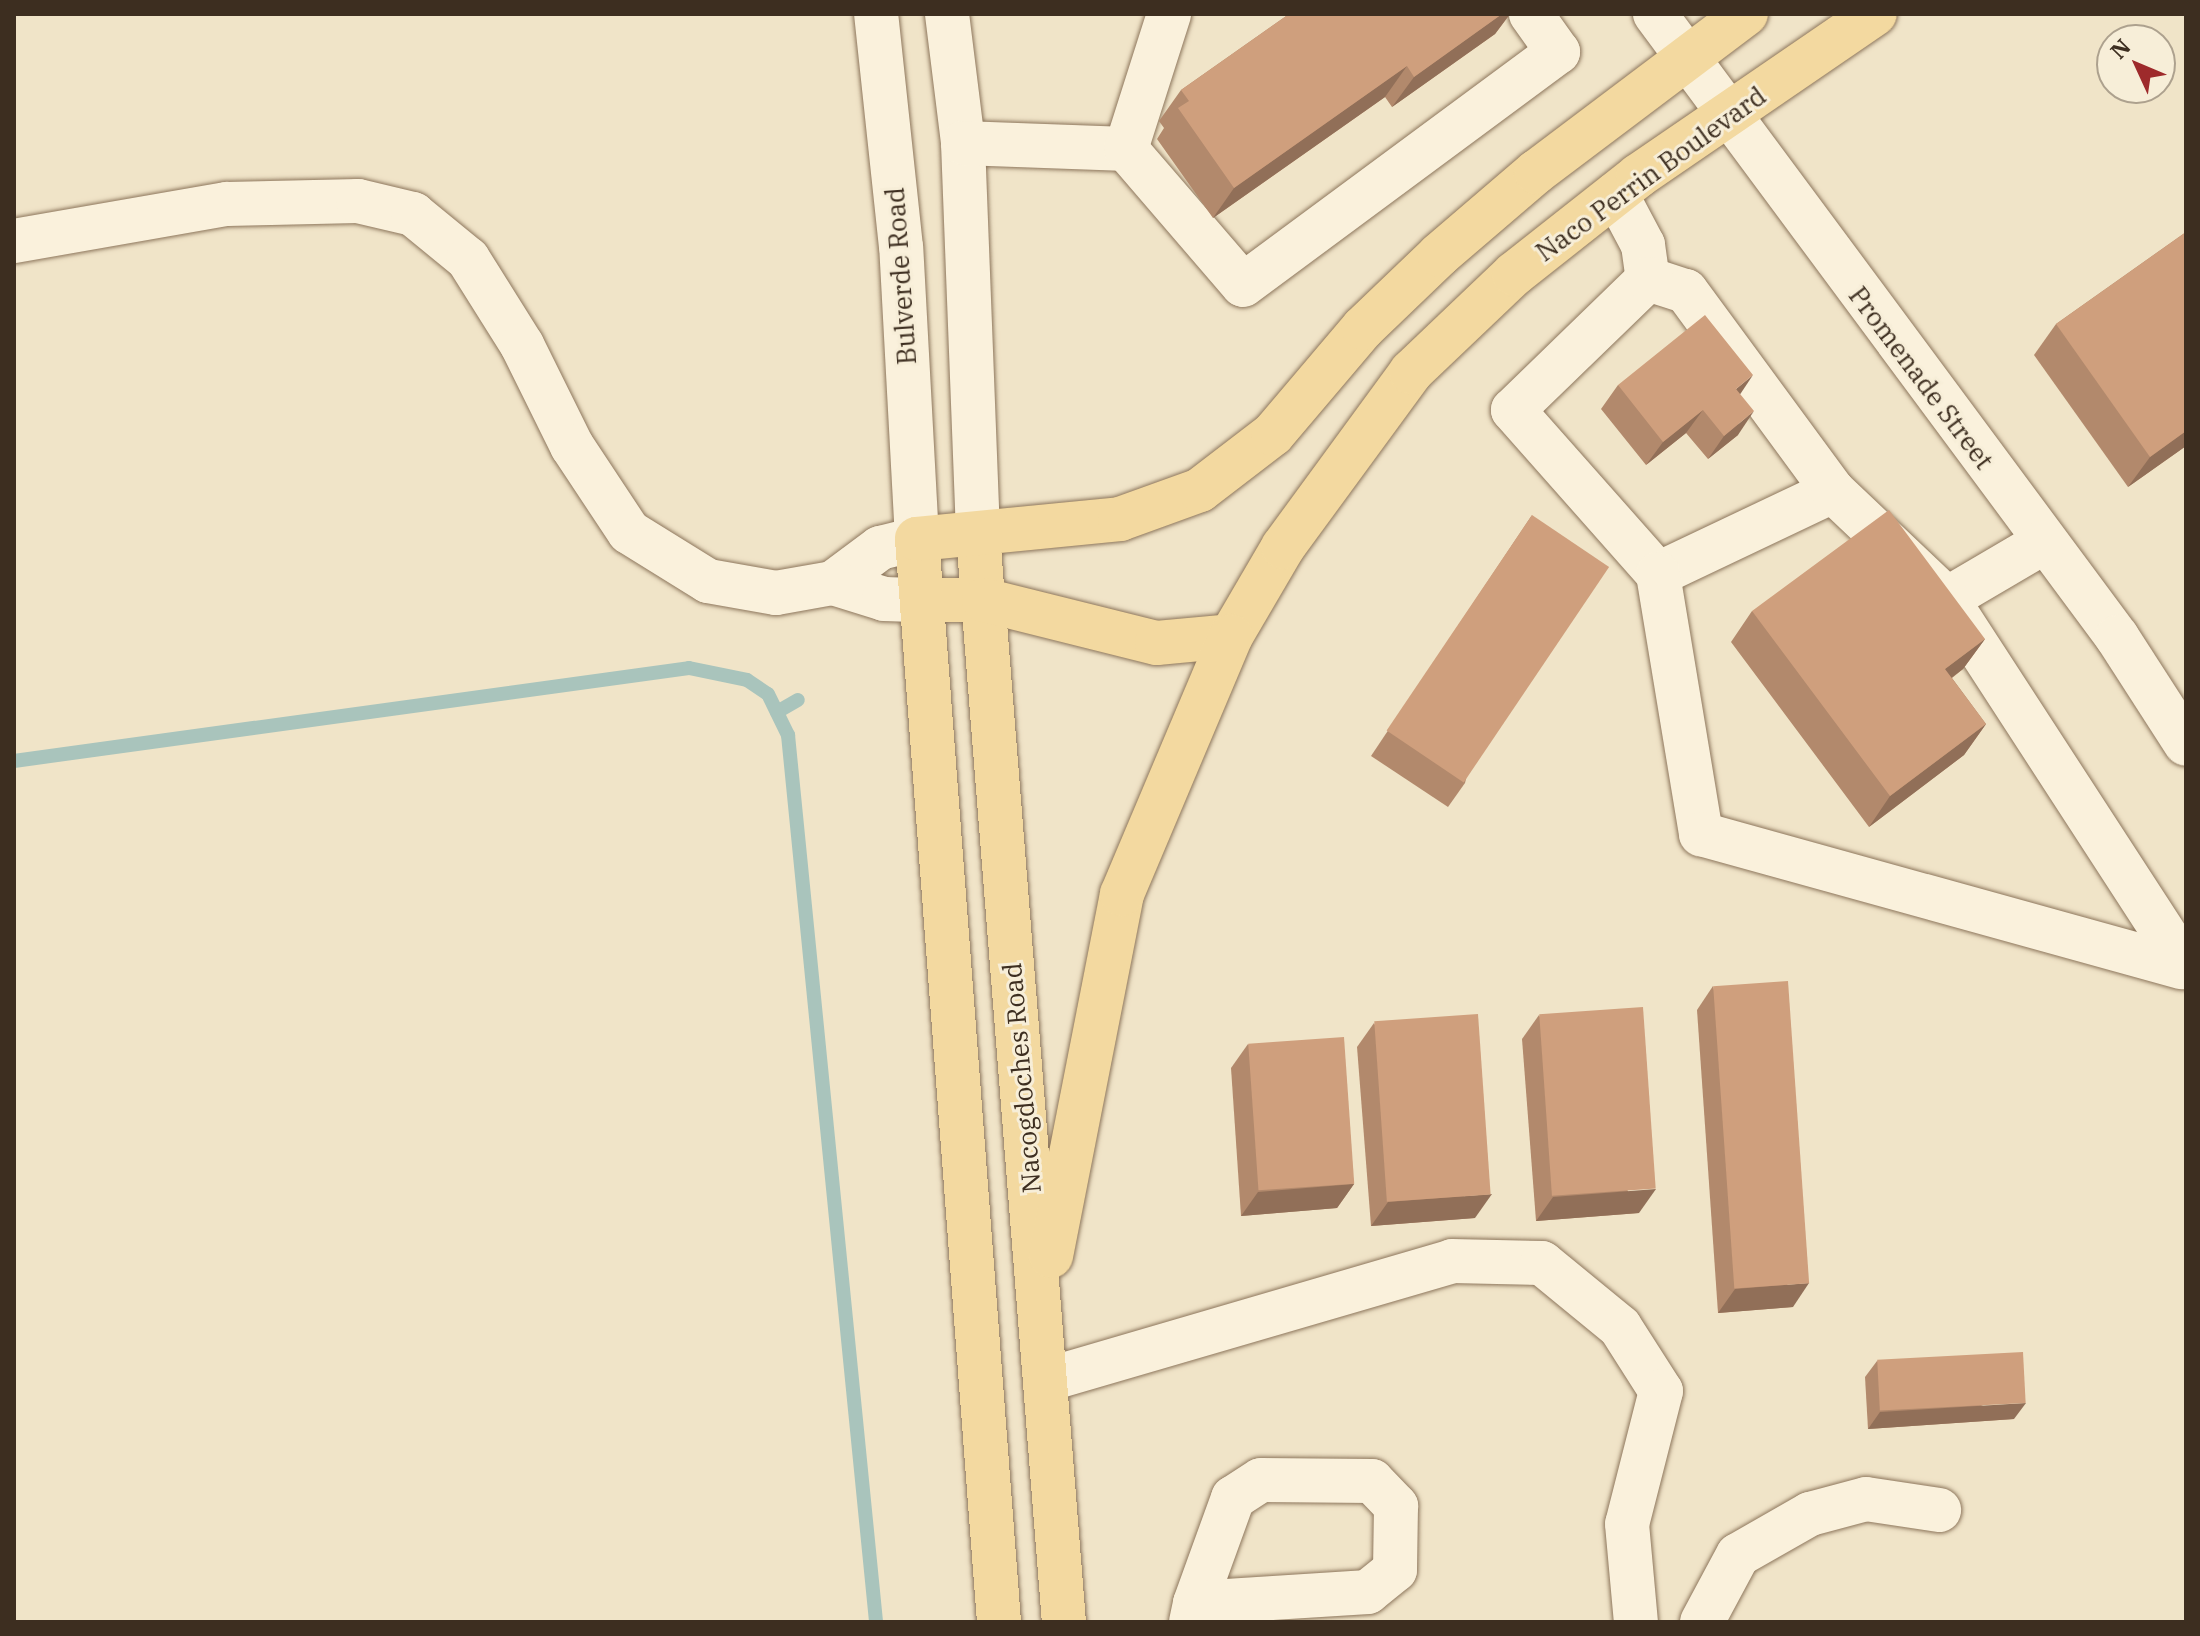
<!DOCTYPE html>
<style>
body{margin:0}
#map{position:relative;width:2200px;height:1636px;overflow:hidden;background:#f0e4c8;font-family:"IBM Plex Serif",serif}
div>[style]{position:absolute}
.stream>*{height:14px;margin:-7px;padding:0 7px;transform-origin:7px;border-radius:7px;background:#a9c4bc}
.roads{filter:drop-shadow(0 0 2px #8d765c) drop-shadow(0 0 2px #8d765c)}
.minor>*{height:44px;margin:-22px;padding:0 22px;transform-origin:22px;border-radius:22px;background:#faf1dc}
.major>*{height:44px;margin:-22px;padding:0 22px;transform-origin:22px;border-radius:22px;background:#f3d9a0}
.wall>*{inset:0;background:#b2896c}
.shaded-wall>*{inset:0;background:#916f58}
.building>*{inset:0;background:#cf9f7d;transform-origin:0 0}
span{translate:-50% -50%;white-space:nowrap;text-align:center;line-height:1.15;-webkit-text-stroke:6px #f7eed8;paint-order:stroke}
.street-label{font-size:26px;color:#3d2e20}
.frame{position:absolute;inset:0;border:16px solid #3d2e20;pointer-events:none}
.north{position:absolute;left:2096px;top:24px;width:80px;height:80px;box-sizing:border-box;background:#f7eed8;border:2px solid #ada18e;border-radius:50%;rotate:314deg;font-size:22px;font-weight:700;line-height:32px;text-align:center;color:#3d2e20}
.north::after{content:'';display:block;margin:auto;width:28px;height:36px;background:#9e2a2b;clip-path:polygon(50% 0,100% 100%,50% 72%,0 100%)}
</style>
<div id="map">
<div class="stream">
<div style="left:777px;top:712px;width:24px;rotate:-30deg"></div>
<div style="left:14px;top:761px;width:681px;rotate:-7.84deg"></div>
<div style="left:689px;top:668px;width:59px;rotate:11.7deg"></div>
<div style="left:747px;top:680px;width:25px;rotate:34deg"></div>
<div style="left:768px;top:694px;width:46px;rotate:64deg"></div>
<div style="left:788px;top:735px;width:891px;rotate:84.33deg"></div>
</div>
<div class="roads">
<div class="minor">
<div style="left:947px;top:14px;width:130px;rotate:82.9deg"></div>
<div style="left:963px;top:143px;width:392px;rotate:87.8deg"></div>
<div style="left:1655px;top:14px;width:776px;rotate:53.44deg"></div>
<div style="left:2117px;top:637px;width:127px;rotate:57.2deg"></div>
<div style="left:963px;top:143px;width:163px;rotate:2.1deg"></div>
<div style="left:1126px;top:149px;width:179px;rotate:49.3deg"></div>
<div style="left:1243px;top:285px;width:392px;rotate:-36.5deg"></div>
<div style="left:1558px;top:52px;width:47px;rotate:-125.4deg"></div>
<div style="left:1126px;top:149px;width:142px;rotate:-72.3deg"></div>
<div style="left:1616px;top:194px;width:58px;rotate:62.1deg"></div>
<div style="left:1643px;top:245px;width:34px;rotate:82deg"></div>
<div style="left:14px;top:241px;width:216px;rotate:-9.9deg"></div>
<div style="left:227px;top:204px;width:131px;rotate:-1.3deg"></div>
<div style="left:358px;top:201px;width:57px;rotate:13.3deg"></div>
<div style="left:413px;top:214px;width:71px;rotate:39.3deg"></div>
<div style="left:468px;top:259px;width:102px;rotate:57.9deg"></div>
<div style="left:522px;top:345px;width:113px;rotate:63.7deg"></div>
<div style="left:572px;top:446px;width:103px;rotate:56.5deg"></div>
<div style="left:629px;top:532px;width:93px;rotate:31.8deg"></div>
<div style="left:708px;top:581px;width:69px;rotate:10deg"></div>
<div style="left:776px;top:593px;width:58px;rotate:-10deg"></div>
<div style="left:833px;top:583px;width:59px;rotate:-36.7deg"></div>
<div style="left:880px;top:548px;width:38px;rotate:-14deg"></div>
<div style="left:917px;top:539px;width:292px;rotate:-93.1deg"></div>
<div style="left:901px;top:247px;width:234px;rotate:-96.1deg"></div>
<div style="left:1833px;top:491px;width:194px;rotate:154.6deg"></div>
<div style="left:1658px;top:574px;width:219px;rotate:-131.5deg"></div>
<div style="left:1513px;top:410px;width:188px;rotate:-44.1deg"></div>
<div style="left:1648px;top:279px;width:40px;rotate:18deg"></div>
<div style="left:1686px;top:291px;width:248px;rotate:53.7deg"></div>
<div style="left:1833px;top:491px;width:157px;rotate:43.5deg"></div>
<div style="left:1947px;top:599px;width:113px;rotate:-30.4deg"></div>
<div style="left:1658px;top:574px;width:264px;rotate:80.6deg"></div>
<div style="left:1701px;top:834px;width:499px;rotate:15.5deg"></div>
<div style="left:833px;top:583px;width:53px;rotate:17.4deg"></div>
<div style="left:884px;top:599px;width:38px;rotate:2deg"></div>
<div style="left:1947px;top:599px;width:439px;rotate:57deg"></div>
<div style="left:1046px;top:1380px;width:423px;rotate:-16.3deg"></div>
<div style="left:1452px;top:1261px;width:90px;rotate:1.3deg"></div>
<div style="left:1542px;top:1263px;width:101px;rotate:39.4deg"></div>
<div style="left:1620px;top:1327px;width:76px;rotate:57.4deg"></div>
<div style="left:1661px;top:1391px;width:137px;rotate:104.3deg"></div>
<div style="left:1627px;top:1524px;width:98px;rotate:84.8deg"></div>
<div style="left:1191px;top:1622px;width:19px;rotate:-78deg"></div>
<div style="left:1195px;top:1603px;width:112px;rotate:-70.1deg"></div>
<div style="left:1233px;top:1498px;width:33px;rotate:-33deg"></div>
<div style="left:1261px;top:1480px;width:111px;rotate:0.5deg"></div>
<div style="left:1372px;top:1481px;width:35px;rotate:46deg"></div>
<div style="left:1396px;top:1506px;width:64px;rotate:90.9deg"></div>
<div style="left:1395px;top:1570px;width:35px;rotate:141deg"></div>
<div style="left:1368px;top:1592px;width:173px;rotate:176.4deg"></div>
<div style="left:1702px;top:1622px;width:76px;rotate:-61.8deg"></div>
<div style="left:1738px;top:1555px;width:83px;rotate:-29.7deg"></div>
<div style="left:1810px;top:1514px;width:58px;rotate:-15deg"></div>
<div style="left:1866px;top:1499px;width:74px;rotate:8.6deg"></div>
</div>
<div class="major">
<div style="left:978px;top:535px;width:1090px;rotate:85.48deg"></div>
<div style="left:922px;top:600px;width:62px"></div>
<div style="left:984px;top:600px;width:178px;rotate:14deg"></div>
<div style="left:1157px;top:643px;width:74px;rotate:-5.4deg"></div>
<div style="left:1231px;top:636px;width:103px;rotate:-59.7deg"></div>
<div style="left:1283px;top:547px;width:217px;rotate:-53.8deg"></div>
<div style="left:1411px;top:372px;width:142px;rotate:-43.6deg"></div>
<div style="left:1514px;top:274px;width:158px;rotate:-38.3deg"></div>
<div style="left:1638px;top:176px;width:287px;rotate:-34.4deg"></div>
<div style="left:1051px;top:1256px;width:369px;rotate:-78.9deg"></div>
<div style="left:1122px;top:894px;width:280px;rotate:-67.1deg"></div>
<div style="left:999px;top:1622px;width:1086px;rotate:-94.33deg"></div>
<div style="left:917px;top:539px;width:204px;rotate:-5.6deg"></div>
<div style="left:1120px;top:519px;width:85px;rotate:-19.9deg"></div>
<div style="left:1200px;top:490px;width:92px;rotate:-37.5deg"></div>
<div style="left:1273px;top:434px;width:139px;rotate:-49.7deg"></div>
<div style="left:1363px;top:328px;width:105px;rotate:-43.8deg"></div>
<div style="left:1439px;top:255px;width:128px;rotate:-40.6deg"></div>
<div style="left:1536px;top:172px;width:263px;rotate:-37deg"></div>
</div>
</div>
<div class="wall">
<div style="clip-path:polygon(1289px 14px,1510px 14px,1495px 34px,1392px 107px,1385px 97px,1213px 218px,1157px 139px,1164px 128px,1159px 121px,1181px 90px)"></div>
<div style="clip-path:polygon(2186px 232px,2186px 446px,2128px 487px,2034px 355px,2056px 324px)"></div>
<div style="clip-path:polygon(1618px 385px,1740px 394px,1738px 435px,1708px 459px,1686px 433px,1646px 465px,1601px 409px)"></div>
<div style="clip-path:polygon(1532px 515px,1465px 783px,1448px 807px,1371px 756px)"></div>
<div style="clip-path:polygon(1752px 611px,1985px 639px,1963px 669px,1952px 678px,1986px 724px,1964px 755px,1869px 827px,1731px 642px)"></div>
<div style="clip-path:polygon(1713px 986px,1793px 1307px,1718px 1313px,1697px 1010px)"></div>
<div style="clip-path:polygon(1539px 1015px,1639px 1213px,1536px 1221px,1522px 1039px)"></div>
<div style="clip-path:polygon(1374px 1023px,1475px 1218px,1371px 1226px,1357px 1047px)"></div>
<div style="clip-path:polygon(1248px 1044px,1354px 1184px,1337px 1208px,1241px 1216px,1231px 1068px)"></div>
<div style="clip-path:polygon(1877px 1361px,2014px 1419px,1868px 1429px,1865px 1377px)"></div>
</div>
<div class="shaded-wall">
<div style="clip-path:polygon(1502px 14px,1510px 14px,1495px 34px,1392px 107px,1414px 77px)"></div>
<div style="clip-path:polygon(1407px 66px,1385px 97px,1213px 218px,1234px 188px)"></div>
<div style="clip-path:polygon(1753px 375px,1737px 399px,1736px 389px)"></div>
<div style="clip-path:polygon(1703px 410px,1686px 433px,1646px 465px,1663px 442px)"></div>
<div style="clip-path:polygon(1754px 411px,1738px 435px,1708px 459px,1724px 436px)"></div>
<div style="clip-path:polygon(2186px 431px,2186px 446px,2128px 487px,2150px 457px)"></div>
<div style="clip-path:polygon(1985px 639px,1963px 669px,1923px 699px,1945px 669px)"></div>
<div style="clip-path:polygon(1986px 724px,1964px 755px,1869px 827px,1890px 796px)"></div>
<div style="clip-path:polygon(1354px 1184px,1337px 1208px,1241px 1216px,1258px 1192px)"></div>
<div style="clip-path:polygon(1656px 1189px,1639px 1213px,1536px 1221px,1553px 1197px)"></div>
<div style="clip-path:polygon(1492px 1194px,1475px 1218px,1371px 1226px,1388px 1202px)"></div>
<div style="clip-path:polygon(1809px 1283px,1793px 1307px,1718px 1313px,1735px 1289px)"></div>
<div style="clip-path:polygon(2026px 1403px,2014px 1419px,1868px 1429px,1880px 1412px)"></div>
</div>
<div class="building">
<div style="clip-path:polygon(1289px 14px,1502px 14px,1414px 77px,1407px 66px,1234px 188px,1178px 108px,1189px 101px,1181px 90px)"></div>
<div style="clip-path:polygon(2186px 232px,2186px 431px,2150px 457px,2056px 324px)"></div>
<div style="clip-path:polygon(1705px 315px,1753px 375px,1736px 389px,1754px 411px,1724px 436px,1703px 410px,1663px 442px,1618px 385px)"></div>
<div style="clip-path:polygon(1889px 510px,1985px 639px,1945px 669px,1986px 724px,1890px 796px,1752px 611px)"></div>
<div style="left:1532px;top:515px;width:93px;height:260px;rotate:34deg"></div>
<div style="left:1788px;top:981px;width:303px;height:75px;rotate:86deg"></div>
<div style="left:1643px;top:1007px;width:182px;height:104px;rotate:86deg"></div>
<div style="left:1478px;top:1014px;width:181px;height:104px;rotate:86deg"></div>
<div style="left:1344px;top:1037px;width:147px;height:96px;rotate:86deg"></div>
<div style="left:2023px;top:1352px;width:51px;height:146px;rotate:87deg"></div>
</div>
<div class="street-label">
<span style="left:1651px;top:174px;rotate:-36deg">Naco Perrin Boulevard</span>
<span style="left:901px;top:276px;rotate:-94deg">Bulverde Road</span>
<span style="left:1921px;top:378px;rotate:53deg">Promenade Street</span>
<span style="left:1022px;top:1078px;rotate:-95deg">Nacogdoches Road</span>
</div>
<div class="frame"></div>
<div class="north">N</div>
</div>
